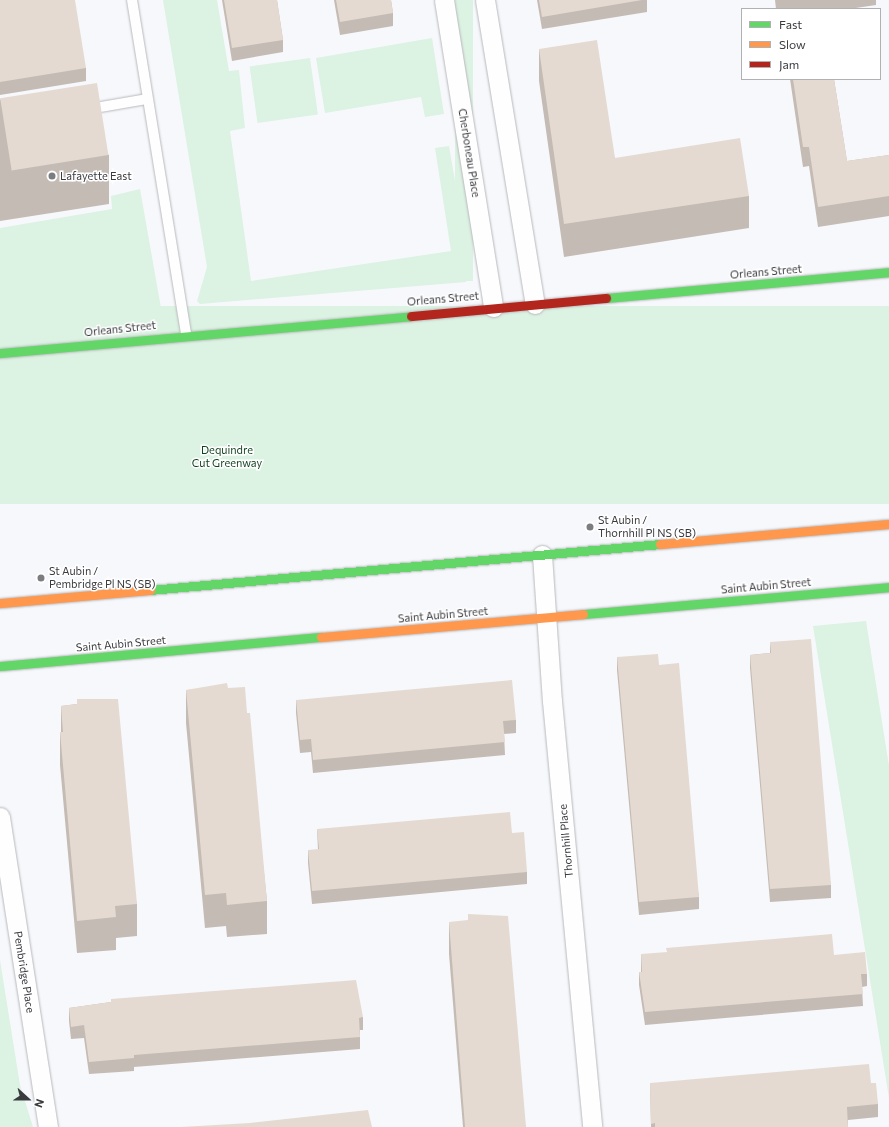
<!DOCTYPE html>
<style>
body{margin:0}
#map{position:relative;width:889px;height:1127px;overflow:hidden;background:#f7f8fc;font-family:Commissioner,sans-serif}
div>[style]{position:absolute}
.green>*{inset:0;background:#dcf2e2;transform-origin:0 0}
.roads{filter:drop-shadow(0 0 1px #b8b9bc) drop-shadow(0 0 1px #b8b9bc)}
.lane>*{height:10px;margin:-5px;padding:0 5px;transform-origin:5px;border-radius:5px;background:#fefeff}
.street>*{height:19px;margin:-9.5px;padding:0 9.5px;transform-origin:9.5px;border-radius:9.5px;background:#fefeff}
.fast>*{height:9px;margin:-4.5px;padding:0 4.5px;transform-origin:4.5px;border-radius:4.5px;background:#63d668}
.slow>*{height:9px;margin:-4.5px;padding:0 4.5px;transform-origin:4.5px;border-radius:4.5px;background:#ff974d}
.jam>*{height:9px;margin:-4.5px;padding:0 4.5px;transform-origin:4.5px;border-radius:4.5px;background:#b3261e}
.wall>*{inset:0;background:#c4bbb4}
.building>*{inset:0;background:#e4dad1;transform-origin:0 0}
.dots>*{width:11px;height:11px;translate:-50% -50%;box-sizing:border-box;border:2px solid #fff;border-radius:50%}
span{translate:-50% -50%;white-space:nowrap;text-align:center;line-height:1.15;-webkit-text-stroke:3px #fff;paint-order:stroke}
.street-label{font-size:11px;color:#3a3b3f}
.poi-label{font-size:11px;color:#3a3b3f}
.left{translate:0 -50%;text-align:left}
.park-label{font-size:11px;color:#0f3f1e}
.legend{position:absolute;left:741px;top:8px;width:140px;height:72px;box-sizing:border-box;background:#fff;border:1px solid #b0b1b2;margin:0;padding:5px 7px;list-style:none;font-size:12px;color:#3a3b3f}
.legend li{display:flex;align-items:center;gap:8px;height:20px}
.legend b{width:20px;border:1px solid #b0b1b2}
.north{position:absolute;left:8px;top:1079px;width:40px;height:40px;-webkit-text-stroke:3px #fff;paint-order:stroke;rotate:111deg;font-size:11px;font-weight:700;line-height:16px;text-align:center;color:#3a3b3f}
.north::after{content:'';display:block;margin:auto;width:14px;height:18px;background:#3a3b3f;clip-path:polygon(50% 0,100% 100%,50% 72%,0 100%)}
</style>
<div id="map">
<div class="green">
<div style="clip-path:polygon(163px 0,217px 0,229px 71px,239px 70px,245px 128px,230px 131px,251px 281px,451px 251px,435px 148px,449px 146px,471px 274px,466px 282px,200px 304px,197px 301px,207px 267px)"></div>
<div style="left:455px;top:0;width:18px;height:281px"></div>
<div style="clip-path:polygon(432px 38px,444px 114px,425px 117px,421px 97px,325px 113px,316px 58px)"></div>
<div style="left:310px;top:58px;width:57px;height:61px;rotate:82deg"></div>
<div style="clip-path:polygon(140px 189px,161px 308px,0 324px,0 228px,112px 209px,111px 196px)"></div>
<div style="left:889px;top:306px;width:198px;height:892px;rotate:90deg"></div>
<div style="clip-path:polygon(866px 621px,889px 766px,889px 1098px,813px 626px)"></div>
<div style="clip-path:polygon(0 960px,20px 1085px,33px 1127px,0 1127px)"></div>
</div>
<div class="roads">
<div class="lane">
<div style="left:132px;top:0;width:338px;rotate:80.8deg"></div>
<div style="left:89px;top:109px;width:59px;rotate:-9.8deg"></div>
</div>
<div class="street">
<div style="left:444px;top:0;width:311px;rotate:80.9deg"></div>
<div style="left:485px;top:0;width:308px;rotate:80.7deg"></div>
<div style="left:542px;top:555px;width:146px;rotate:86.1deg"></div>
<div style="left:552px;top:701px;width:428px;rotate:84.6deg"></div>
<div style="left:0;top:817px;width:314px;rotate:81.2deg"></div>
</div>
<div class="fast">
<div style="left:606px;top:298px;width:284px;rotate:-5.2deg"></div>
<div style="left:0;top:353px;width:413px;rotate:-5.1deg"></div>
<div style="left:150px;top:590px;width:512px;rotate:-5.15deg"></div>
<div style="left:583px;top:614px;width:307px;rotate:-5deg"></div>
<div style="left:0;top:666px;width:322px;rotate:-5.2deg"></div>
</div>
<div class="slow">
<div style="left:660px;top:544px;width:230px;rotate:-5deg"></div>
<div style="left:0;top:603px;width:151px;rotate:-5deg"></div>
<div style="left:321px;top:637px;width:263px;rotate:-5deg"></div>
</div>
<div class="jam">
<div style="left:411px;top:316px;width:196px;rotate:-5.3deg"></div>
</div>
</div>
<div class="wall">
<div style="clip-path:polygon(0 0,86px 68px,86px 81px,0 95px)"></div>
<div style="clip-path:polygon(222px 0,277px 0,283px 40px,283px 52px,232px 61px)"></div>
<div style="clip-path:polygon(334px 0,391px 0,393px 13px,393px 26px,340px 35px)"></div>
<div style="clip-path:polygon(537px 0,647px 0,647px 12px,542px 29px)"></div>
<div style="clip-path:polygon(775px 0,876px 0,876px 5px,849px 9px,776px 9px)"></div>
<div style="clip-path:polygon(539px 49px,615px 158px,749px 196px,749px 228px,564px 257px,539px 81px)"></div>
<div style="clip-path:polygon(790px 79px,834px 79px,847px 161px,889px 155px,889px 216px,818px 227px,809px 166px,803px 167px)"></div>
<div style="clip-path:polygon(0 99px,109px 155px,109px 204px,0 221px)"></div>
<div style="clip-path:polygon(770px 642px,831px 885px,831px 898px,770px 902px,750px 668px,750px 655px,770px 653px)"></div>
<div style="clip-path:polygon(617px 657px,659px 665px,699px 897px,699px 909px,639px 915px,617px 670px)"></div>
<div style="clip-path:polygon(228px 688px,247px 713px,267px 901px,267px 934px,227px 937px,226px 926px,205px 928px,186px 723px,186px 690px)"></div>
<div style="clip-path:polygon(77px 699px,137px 904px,137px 936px,116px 938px,116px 950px,77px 953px,60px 765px,60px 732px,61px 732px,61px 706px,77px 704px)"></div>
<div style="clip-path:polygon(296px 700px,516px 720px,516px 733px,504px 734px,505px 755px,313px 773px,311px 752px,300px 753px,296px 713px)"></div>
<div style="clip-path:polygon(317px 829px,512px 833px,527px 872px,527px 884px,312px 904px,308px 863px,308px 850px,318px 850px)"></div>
<div style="clip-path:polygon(449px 922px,526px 1127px,463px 1127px,449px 954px)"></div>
<div style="clip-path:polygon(641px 954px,834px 955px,867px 974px,867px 986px,862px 987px,863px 1006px,645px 1025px,639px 985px,639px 972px,641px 972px)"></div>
<div style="clip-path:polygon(111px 999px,363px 1017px,363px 1030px,360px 1030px,360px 1049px,134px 1067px,134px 1071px,89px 1074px,84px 1038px,71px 1039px,69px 1021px,69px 1008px,111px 1002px)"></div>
<div style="clip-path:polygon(650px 1083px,871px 1083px,878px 1104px,878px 1117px,848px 1120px,848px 1127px,651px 1127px)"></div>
</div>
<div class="building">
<div style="clip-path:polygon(0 0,75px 0,86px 68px,0 82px)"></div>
<div style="clip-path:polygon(224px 0,277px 0,283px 40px,232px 48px)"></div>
<div style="clip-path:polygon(336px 0,391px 0,393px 13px,340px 22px)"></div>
<div style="clip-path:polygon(539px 0,642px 0,542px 17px)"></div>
<div style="clip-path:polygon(597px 40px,615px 158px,740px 138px,749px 196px,564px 224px,539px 49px)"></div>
<div style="clip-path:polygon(793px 79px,834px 79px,847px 161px,889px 155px,889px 196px,818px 207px,809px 147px,803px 147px)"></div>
<div style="left:97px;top:83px;width:73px;height:98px;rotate:81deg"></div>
<div style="clip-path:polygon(811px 639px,831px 885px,770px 889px,750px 655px,771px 653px,770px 642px)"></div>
<div style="clip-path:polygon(658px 654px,659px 665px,679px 663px,699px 897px,639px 902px,617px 657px)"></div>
<div style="clip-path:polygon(512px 680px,516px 720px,503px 721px,505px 742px,313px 760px,311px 739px,300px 740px,296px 700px)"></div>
<div style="clip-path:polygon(227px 683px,228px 688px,245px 687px,247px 713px,250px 713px,267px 901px,227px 905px,226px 893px,205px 895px,186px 690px)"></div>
<div style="clip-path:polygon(77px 699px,118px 699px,137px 904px,115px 906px,116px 917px,77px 921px,60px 732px,63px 732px,61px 706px,77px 704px)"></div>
<div style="clip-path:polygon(510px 812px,512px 833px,524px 832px,527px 872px,312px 891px,308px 850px,319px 849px,317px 829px)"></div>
<div style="clip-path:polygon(468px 914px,508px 916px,526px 1127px,465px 1127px,449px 922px,468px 920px)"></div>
<div style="clip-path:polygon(832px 934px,834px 955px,865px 952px,867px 974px,861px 974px,863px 994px,645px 1012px,639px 972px,642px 972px,641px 954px,667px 952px,666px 948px)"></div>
<div style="clip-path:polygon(356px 980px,363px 1017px,359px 1018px,360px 1037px,134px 1055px,134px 1058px,89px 1062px,84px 1025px,71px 1027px,69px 1008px,111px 1002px,111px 999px)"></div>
<div style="clip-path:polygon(869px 1064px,871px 1083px,876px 1083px,878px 1104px,847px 1107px,848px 1127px,655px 1127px,655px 1123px,651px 1124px,650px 1083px)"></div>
<div style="clip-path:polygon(368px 1110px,372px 1127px,181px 1127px,250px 1123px)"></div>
</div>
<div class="dots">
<div style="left:52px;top:176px;background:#7c7d81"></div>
<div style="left:590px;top:527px;background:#7c7d81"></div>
<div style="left:41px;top:578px;background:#7c7d81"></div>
</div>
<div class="street-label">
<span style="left:469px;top:153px;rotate:81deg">Cherboneau Place</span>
<span style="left:766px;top:272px;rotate:-5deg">Orleans Street</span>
<span style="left:443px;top:299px;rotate:-5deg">Orleans Street</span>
<span style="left:120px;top:329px;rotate:-6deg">Orleans Street</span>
<span style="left:766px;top:586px;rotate:-5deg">Saint Aubin Street</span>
<span style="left:443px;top:615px;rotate:-5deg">Saint Aubin Street</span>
<span style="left:121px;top:644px;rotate:-5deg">Saint Aubin Street</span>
<span style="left:566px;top:841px;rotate:-95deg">Thornhill Place</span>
<span style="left:24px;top:972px;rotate:81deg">Pembridge Place</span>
</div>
<div class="poi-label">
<span class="left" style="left:60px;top:176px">Lafayette East</span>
<span class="left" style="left:598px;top:527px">St Aubin /<br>Thornhill Pl NS (SB)</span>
<span class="left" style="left:49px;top:578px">St Aubin /<br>Pembridge Pl NS (SB)</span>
</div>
<div class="park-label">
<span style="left:227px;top:457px">Dequindre<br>Cut Greenway</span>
</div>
<ul class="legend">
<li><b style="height:5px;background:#63d668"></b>Fast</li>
<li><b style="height:5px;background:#ff974d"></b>Slow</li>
<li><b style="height:5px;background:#b3261e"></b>Jam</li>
</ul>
<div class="north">N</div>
</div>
